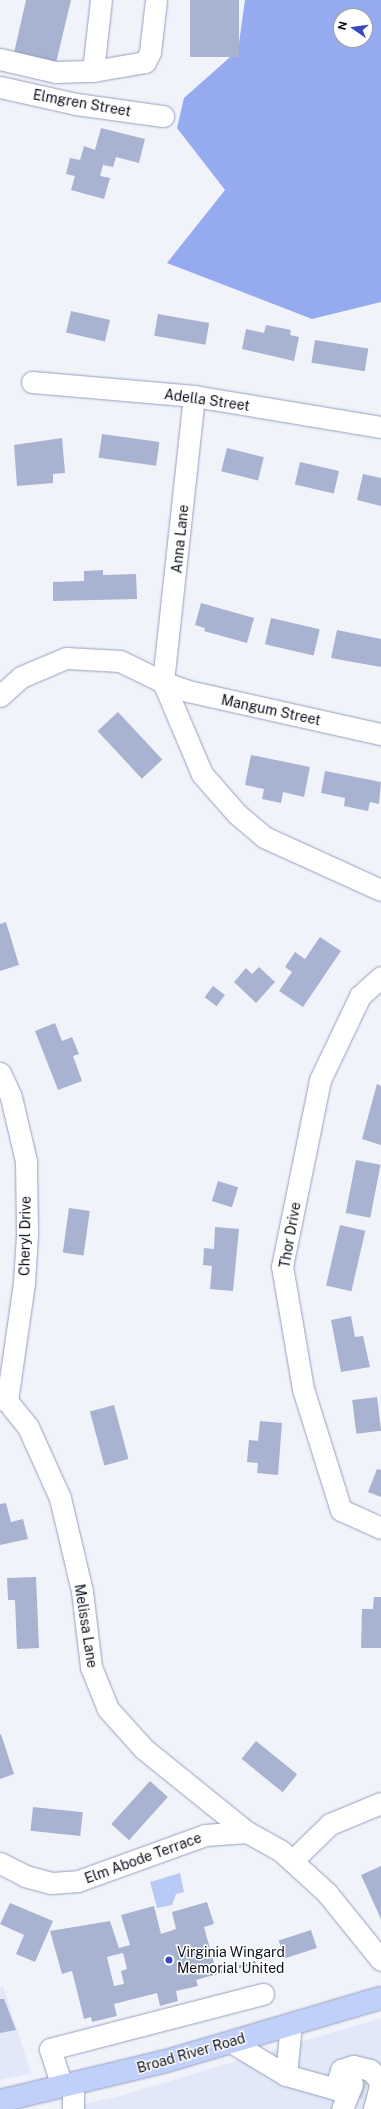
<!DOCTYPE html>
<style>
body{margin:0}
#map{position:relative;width:381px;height:2109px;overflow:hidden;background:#f1f3fa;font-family:"Public Sans",sans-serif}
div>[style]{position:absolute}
.built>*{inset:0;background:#e2e8f8}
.green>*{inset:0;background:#b9c9f7}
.forest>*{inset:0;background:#95aaef}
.building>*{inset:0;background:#a8b3d2;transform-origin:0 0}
.minor-tunnel>*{height:21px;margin-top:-10.5px;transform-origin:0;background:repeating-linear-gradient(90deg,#cfd1d8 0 21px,transparent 0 31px)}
.path>*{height:2.5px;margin-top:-1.25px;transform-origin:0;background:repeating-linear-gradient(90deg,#a0a3ab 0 3px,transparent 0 5px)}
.roads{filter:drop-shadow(0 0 1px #959fbd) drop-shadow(0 0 1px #959fbd)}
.minor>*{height:21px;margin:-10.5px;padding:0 10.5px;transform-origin:10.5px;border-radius:10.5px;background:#fff}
.major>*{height:22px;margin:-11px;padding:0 11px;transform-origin:11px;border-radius:11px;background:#c1cffb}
.dots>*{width:11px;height:11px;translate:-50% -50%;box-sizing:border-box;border:2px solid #fff;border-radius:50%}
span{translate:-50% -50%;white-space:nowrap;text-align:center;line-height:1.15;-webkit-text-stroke:3px #fff;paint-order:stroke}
.street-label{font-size:14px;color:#0c101a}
.poi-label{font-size:14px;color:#0c101a}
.left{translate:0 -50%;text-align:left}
.north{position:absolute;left:333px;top:8px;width:40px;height:40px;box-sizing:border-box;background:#fff;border:1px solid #9e9fa3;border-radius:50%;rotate:283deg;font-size:11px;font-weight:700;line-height:16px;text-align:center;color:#0c101a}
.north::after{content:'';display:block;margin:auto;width:14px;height:18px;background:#384abd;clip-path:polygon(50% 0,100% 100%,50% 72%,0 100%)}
</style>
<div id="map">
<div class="built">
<div style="clip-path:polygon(3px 1986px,31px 2073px,0 2080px,0 1987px)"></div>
<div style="clip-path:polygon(381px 2018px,381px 2109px,61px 2109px,120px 2096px)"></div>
</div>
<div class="green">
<div style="clip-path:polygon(180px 1873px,184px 1892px,176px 1894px,172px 1905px,157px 1908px,150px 1882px)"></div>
</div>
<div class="forest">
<div style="clip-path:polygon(evenodd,245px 0,381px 0,381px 302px,312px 319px,167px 263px,225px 190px,177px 128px,184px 98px,238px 50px,245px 0,341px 16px,365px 16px,365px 40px,341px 40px,341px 16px)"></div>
</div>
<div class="building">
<div style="clip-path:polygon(26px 0,71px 0,56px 63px,14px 53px)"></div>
<div style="left:190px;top:0;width:49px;height:57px"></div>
<div style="clip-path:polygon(101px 128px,145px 139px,139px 163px,116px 157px,113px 167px,103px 165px,100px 176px,110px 178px,104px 199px,71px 190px,75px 176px,66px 174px,70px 158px,80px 160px,84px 146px,95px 150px)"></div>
<div style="left:71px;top:311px;width:40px;height:22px;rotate:13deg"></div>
<div style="left:158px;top:314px;width:52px;height:22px;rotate:10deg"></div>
<div style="clip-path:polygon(266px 325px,291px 330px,290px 335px,299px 337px,294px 361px,242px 349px,246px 329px,264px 333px)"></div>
<div style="left:315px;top:340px;width:54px;height:23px;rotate:9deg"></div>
<div style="left:102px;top:434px;width:58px;height:24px;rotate:8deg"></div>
<div style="clip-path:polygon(62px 438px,65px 473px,53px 474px,53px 483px,17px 486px,14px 445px)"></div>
<div style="left:227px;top:448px;width:38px;height:24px;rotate:14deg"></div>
<div style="left:300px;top:462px;width:40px;height:23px;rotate:13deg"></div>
<div style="clip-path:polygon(363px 474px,381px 478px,381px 506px,357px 500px)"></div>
<div style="clip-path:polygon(103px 570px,103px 575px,136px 574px,137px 599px,53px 601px,53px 582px,84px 581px,84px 571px)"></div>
<div style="clip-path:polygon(201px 603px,254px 618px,247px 643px,204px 631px,205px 628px,195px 625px)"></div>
<div style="left:271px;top:618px;width:50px;height:27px;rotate:13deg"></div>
<div style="clip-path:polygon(337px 630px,381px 639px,381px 667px,331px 658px)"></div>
<div style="left:118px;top:712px;width:65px;height:28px;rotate:47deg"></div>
<div style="clip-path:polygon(251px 755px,310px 767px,304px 797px,283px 792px,281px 803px,262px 799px,264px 789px,245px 785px)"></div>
<div style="clip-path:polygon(325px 771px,381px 782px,379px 804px,370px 802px,368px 811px,344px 806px,345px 798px,321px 793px)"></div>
<div style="clip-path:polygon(6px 922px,19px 965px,0 971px,0 924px)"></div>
<div style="clip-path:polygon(320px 937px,341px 951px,303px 1007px,279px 991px,292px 972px,285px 967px,295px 952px,305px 959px)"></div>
<div style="clip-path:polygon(259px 967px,275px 982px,256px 1003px,234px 982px,246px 968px,252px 974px)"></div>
<div style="left:213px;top:986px;width:15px;height:14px;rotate:37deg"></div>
<div style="clip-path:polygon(55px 1023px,62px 1041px,72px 1037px,79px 1054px,73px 1056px,82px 1081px,58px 1090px,35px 1031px)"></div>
<div style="clip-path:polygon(377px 1084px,381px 1086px,381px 1145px,362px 1139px)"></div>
<div style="left:356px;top:1160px;width:25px;height:54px;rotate:11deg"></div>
<div style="left:218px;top:1181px;width:21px;height:21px;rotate:17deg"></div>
<div style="left:69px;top:1208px;width:21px;height:45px;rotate:8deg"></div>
<div style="left:340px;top:1225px;width:26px;height:62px;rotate:13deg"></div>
<div style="clip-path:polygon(215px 1227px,239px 1229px,233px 1291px,210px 1289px,212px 1266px,203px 1265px,204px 1248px,214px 1249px)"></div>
<div style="clip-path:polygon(351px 1316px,355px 1337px,363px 1336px,370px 1367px,341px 1372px,331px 1320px)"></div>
<div style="left:377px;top:1397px;width:34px;height:25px;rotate:83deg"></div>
<div style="left:114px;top:1405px;width:56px;height:25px;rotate:75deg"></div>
<div style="clip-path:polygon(260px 1421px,282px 1423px,278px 1475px,257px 1473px,258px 1463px,247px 1462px,249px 1440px,258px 1441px)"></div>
<div style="clip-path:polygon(377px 1469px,381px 1470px,381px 1497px,368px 1492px)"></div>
<div style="clip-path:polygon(6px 1503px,11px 1522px,23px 1519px,28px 1539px,0 1545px,0 1504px)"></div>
<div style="clip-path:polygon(36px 1577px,39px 1648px,17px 1649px,15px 1600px,8px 1600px,7px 1578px)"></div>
<div style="clip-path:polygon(374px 1597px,381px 1597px,381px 1648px,361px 1648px,362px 1609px,373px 1609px)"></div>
<div style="clip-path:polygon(1px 1734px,14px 1774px,0 1779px,0 1735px)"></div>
<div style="left:256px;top:1741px;width:53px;height:23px;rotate:39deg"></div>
<div style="left:150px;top:1781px;width:24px;height:58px;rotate:42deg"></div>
<div style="left:33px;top:1807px;width:50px;height:24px;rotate:6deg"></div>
<div style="clip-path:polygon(381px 1866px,381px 1919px,361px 1875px)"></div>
<div style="clip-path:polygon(evenodd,207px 1902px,214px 1924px,204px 1927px,214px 1963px,207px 1965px,210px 1976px,196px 1980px,198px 1986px,176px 1991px,178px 2001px,160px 2006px,157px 1993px,114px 2004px,117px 2016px,92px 2022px,91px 2017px,84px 2019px,72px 1971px,62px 1974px,50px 1931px,110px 1921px,119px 1948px,130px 1945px,121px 1915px,154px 1906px,161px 1934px,176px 1929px,172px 1912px,207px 1902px,123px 1953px,127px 1969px,121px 1971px,124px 1984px,114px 1986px,107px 1957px,123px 1953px)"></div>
<div style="clip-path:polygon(10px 1903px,53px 1921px,35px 1962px,16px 1954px,24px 1935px,0 1924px)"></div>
<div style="left:311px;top:1930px;width:19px;height:34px;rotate:72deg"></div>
<div style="clip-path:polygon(0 1999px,4px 1999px,16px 2030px,0 2033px)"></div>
</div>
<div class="minor-tunnel">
<div style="left:352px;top:2084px;width:14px;rotate:17deg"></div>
</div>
<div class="path">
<div style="left:210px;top:1974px;width:47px;rotate:-14.9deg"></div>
</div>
<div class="roads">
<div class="minor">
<div style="left:0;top:59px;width:57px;rotate:13.1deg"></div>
<div style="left:56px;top:72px;width:37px;rotate:-2deg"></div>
<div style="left:93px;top:71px;width:53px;rotate:-9.8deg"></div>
<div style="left:145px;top:62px;width:11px;rotate:-63deg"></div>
<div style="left:150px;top:52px;width:52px;rotate:-83.4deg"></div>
<div style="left:93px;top:71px;width:71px;rotate:-83.6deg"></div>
<div style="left:0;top:87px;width:78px;rotate:12.6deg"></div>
<div style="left:76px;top:104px;width:88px;rotate:7.9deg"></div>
<div style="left:32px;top:382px;width:163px;rotate:4.9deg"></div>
<div style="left:194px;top:396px;width:190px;rotate:9.4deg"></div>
<div style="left:194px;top:396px;width:288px;rotate:96.2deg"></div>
<div style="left:163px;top:682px;width:27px;rotate:20deg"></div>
<div style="left:188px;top:691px;width:198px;rotate:12.6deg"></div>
<div style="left:0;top:696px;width:28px;rotate:-42deg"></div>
<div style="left:21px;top:677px;width:49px;rotate:-22.9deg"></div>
<div style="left:66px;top:658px;width:54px;rotate:3.2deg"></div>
<div style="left:120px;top:661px;width:48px;rotate:26deg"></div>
<div style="left:163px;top:682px;width:100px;rotate:67deg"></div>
<div style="left:202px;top:774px;width:53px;rotate:48.8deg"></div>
<div style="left:237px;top:814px;width:35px;rotate:40deg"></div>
<div style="left:264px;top:837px;width:128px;rotate:24.4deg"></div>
<div style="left:381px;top:977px;width:28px;rotate:138deg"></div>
<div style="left:360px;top:996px;width:93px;rotate:115.5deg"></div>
<div style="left:320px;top:1080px;width:190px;rotate:101.5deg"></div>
<div style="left:282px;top:1266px;width:125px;rotate:80.3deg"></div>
<div style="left:303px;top:1389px;width:127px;rotate:72.6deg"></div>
<div style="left:341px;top:1510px;width:44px;rotate:24.2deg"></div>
<div style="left:0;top:1073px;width:26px;rotate:65deg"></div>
<div style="left:11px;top:1097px;width:66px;rotate:76.8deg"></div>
<div style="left:26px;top:1161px;width:73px;rotate:89.2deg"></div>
<div style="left:27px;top:1234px;width:49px;rotate:93.5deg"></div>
<div style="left:24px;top:1283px;width:119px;rotate:98.2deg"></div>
<div style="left:0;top:1399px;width:7px;rotate:16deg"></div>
<div style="left:7px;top:1401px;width:33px;rotate:51deg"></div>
<div style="left:28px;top:1427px;width:78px;rotate:65.7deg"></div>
<div style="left:60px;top:1498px;width:96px;rotate:76.7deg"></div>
<div style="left:82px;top:1591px;width:77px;rotate:83.2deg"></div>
<div style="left:91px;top:1667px;width:45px;rotate:68deg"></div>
<div style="left:108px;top:1709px;width:54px;rotate:48deg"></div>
<div style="left:144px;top:1749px;width:132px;rotate:38.9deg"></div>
<div style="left:292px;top:1861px;width:53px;rotate:-44.2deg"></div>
<div style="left:330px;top:1824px;width:55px;rotate:-22.4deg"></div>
<div style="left:0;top:1863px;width:28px;rotate:27deg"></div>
<div style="left:25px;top:1876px;width:27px;rotate:15deg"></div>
<div style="left:51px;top:1883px;width:27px;rotate:-4deg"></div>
<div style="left:78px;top:1881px;width:135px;rotate:-19.9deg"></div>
<div style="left:205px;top:1835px;width:42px;rotate:-4.1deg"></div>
<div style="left:247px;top:1832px;width:39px;rotate:29deg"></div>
<div style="left:281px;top:1851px;width:62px;rotate:42.4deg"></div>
<div style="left:327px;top:1893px;width:86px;rotate:51.1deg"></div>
<div style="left:231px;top:2042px;width:64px;rotate:31deg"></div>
<div style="left:286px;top:2075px;width:51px;rotate:-84.4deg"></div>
<div style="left:286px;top:2075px;width:51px;rotate:15.9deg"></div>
<div style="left:335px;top:2089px;width:20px;rotate:-72deg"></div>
<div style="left:341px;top:2070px;width:13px;rotate:-18deg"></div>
<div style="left:353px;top:2066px;width:17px;rotate:13deg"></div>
<div style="left:370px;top:2070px;width:11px;rotate:45deg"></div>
<div style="left:378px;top:2078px;width:8px;rotate:76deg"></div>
<div style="left:380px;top:2086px;width:24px;rotate:105deg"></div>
<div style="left:62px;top:2086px;width:39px;rotate:-108deg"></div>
<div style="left:50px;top:2049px;width:220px;rotate:-14.5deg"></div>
<div style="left:73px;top:2109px;width:25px;rotate:-90deg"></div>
<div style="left:342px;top:2109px;width:27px;rotate:-68deg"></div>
</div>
<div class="major">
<div style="left:0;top:2101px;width:168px;rotate:-13.5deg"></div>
<div style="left:163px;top:2062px;width:227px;rotate:-16.4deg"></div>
</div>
</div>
<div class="dots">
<div style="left:169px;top:1960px;background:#384abd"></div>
</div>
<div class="street-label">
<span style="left:82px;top:103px;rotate:10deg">Elmgren Street</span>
<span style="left:207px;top:400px;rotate:8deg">Adella Street</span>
<span style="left:180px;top:539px;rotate:-84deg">Anna Lane</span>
<span style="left:271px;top:710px;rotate:12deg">Mangum Street</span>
<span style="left:290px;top:1235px;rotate:-80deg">Thor Drive</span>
<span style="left:25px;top:1236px;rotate:-89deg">Cheryl Drive</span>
<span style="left:86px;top:1626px;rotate:81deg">Melissa Lane</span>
<span style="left:143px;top:1858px;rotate:-20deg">Elm Abode Terrace</span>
<span style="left:191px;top:2053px;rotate:-16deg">Broad River Road</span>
</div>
<div class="poi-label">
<span class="left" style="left:177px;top:1960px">Virginia Wingard<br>Memorial United</span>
</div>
<div class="north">N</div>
</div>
